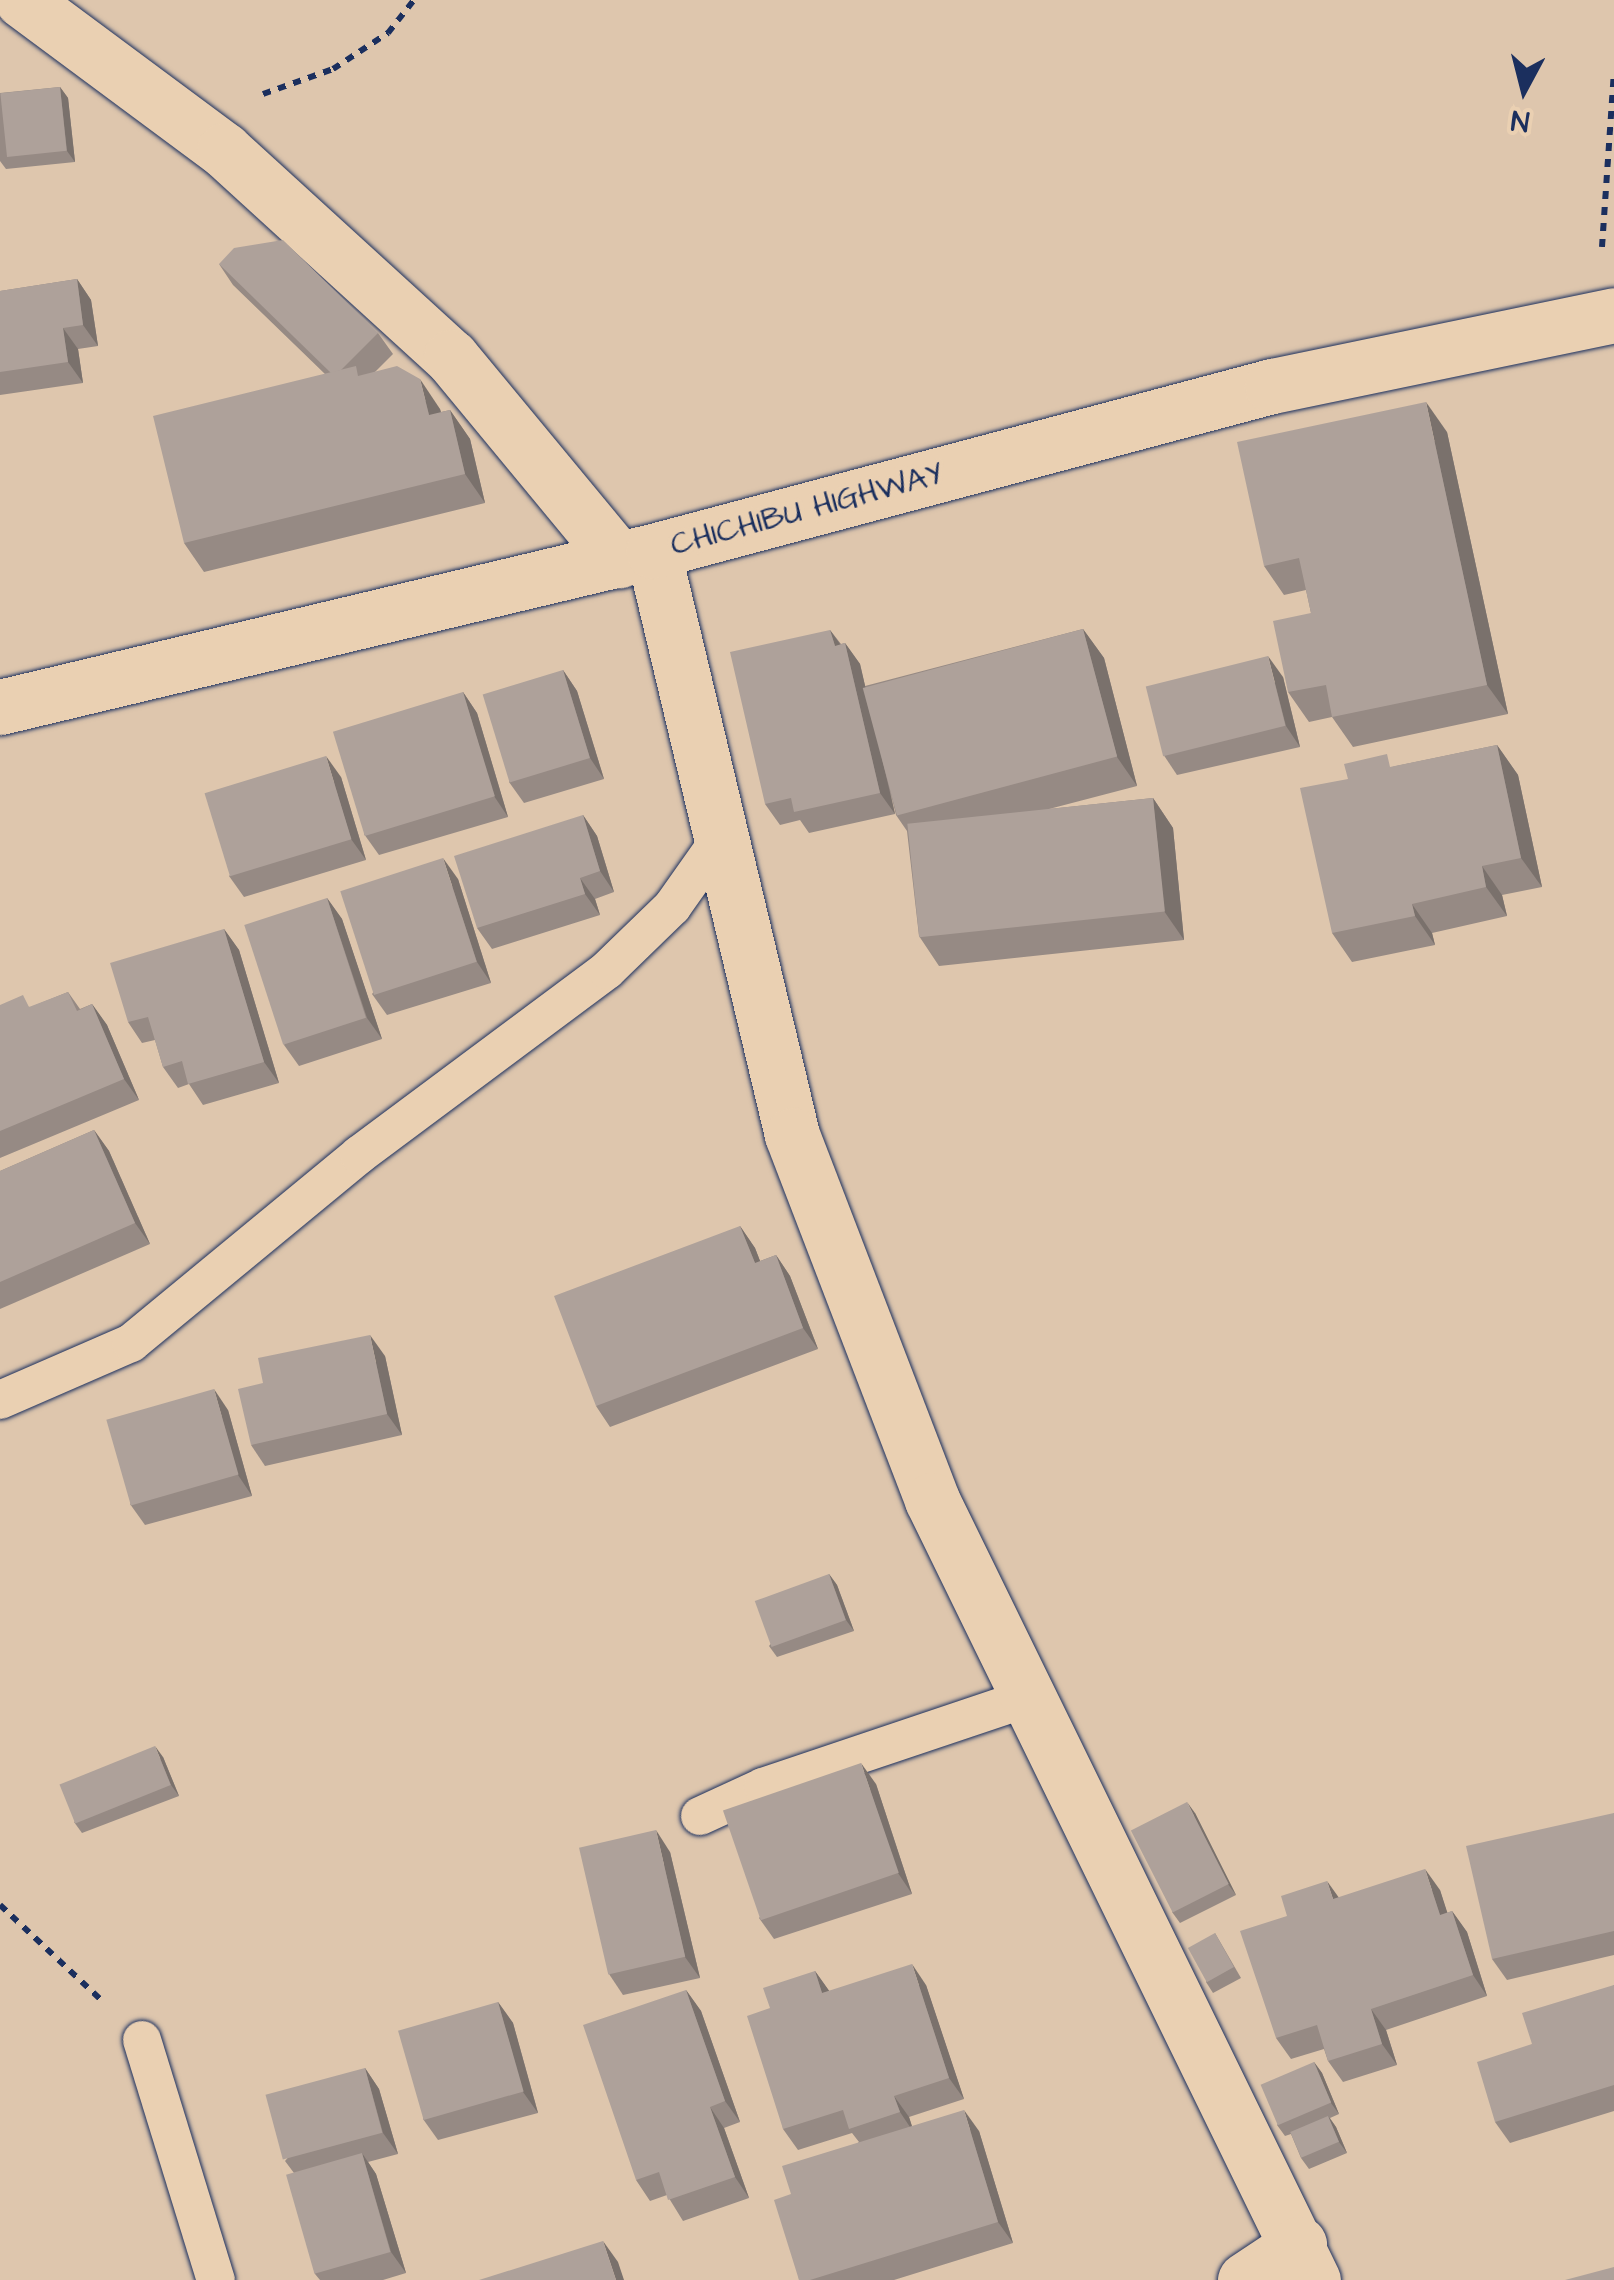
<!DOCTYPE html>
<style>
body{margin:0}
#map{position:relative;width:1614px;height:2280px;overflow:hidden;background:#dec6ad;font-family:"Architects Daughter",sans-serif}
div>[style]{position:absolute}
.path>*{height:6px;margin-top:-3px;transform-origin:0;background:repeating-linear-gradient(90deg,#1b2f5e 0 8px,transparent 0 16px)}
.roads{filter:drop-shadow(0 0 2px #1b2f5e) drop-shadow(0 0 2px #1b2f5e)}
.service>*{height:38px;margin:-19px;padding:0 19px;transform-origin:19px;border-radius:19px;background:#ead0b2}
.minor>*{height:55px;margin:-27.5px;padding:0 27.5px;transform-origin:27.5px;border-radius:27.5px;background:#ead0b2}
.trunk>*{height:55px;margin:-27.5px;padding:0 27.5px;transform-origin:27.5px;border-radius:27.5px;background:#ead0b2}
.wall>*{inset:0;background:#968a84}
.shaded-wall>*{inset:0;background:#7a716c}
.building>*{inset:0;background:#aea19a;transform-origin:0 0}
span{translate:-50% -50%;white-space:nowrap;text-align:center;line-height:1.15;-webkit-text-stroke:8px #ead0b2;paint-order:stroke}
.street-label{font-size:32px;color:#1b2f5e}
.north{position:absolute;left:1474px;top:40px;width:100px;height:100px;-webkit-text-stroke:8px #ead0b2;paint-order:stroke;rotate:187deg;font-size:28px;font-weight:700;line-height:40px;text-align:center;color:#1b2f5e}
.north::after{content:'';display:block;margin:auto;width:35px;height:45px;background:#1b2f5e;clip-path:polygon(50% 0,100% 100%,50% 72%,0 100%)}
</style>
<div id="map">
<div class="path">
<div style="left:263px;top:94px;width:74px;rotate:-19.7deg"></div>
<div style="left:333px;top:69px;width:66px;rotate:-33.2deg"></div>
<div style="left:388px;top:33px;width:42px;rotate:-51.8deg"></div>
<div style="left:1602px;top:247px;width:176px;rotate:-86.1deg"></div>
<div style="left:0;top:1905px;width:139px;rotate:43.2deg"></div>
</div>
<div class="roads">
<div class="service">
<div style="left:0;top:1400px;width:143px;rotate:-23.5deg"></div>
<div style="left:131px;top:1343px;width:296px;rotate:-39.5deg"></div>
<div style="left:359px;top:1155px;width:309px;rotate:-36.7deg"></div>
<div style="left:607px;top:970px;width:91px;rotate:-44.1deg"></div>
<div style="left:672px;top:907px;width:83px;rotate:-54.8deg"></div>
<div style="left:700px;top:1816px;width:69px;rotate:-24.7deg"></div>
<div style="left:763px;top:1787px;width:280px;rotate:-18.6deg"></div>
<div style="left:142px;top:2040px;width:251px;rotate:72.9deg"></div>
</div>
<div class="minor">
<div style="left:22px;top:0;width:252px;rotate:36.6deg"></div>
<div style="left:224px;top:150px;width:307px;rotate:42.4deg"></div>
<div style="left:451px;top:357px;width:264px;rotate:50.4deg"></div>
<div style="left:653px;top:551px;width:600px;rotate:76.61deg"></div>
<div style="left:792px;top:1135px;width:391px;rotate:69deg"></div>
<div style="left:932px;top:1500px;width:868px;rotate:63.97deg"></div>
<div style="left:1245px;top:2280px;width:65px;rotate:-33.7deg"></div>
</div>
<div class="trunk">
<div style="left:0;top:707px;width:671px;rotate:-13.44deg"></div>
<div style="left:653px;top:551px;width:641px;rotate:-14.93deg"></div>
<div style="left:1272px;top:386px;width:349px;rotate:-11.7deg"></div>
</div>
</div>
<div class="wall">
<div style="clip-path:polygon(60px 87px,68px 98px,75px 162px,6px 169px,0 161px,0 93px)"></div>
<div style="clip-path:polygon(219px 264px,378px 333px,393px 354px,375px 372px,440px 409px,441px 412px,450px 410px,470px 439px,485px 503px,204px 572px,184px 543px,325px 374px,233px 285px)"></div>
<div style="clip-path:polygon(77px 279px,91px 300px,98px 346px,78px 349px,83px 383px,0 395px,0 291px)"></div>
<div style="clip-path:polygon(1447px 432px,1508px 714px,1353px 747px,1332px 717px,1309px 722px,1288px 692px,1311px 613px,1306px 590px,1284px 595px,1264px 566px)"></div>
<div style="clip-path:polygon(1083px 629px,1104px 658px,1137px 786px,1049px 809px,1153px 798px,1173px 828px,1184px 940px,939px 966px,919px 936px,907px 831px,896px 815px,890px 791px,895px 814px,809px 833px,800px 820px,780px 825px,765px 804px,830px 630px,841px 644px,845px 643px,860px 664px,865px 686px)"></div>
<div style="clip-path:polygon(563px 670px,577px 691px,604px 779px,524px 803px,509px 782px)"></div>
<div style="clip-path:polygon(1283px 677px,1300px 747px,1177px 775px,1163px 754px)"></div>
<div style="clip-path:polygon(463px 692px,477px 713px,508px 817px,379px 855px,364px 834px)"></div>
<div style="clip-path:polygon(1497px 745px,1518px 775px,1542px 887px,1502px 895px,1507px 916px,1432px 933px,1435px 945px,1352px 962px,1332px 933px,1348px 779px,1396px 766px)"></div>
<div style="clip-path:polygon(341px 777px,366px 860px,244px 897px,229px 876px)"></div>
<div style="clip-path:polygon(583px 815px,597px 836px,614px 892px,595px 899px,600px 915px,492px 949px,477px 928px)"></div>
<div style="clip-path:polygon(458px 879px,491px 983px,387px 1015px,372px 994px)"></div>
<div style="clip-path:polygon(327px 898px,342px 919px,382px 1039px,299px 1066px,284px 1045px)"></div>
<div style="clip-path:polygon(224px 929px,239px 950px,279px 1083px,203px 1105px,189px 1084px,178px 1088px,163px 1067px,155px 1040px,142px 1043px,128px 1022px)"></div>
<div style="clip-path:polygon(68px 992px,80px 1009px,92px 1004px,107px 1025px,139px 1100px,0 1158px,0 1005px,31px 1007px)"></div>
<div style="clip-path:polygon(94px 1130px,109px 1151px,150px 1244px,0 1309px,0 1171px)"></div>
<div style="clip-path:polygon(740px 1226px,755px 1248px,760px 1261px,776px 1255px,790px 1276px,818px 1349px,610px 1427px,596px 1406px)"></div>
<div style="clip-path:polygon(385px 1356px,402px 1435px,265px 1466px,251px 1445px)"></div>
<div style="clip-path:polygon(228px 1410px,252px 1496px,145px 1525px,130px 1504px)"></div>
<div style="clip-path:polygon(829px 1574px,837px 1585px,854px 1631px,777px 1657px,769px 1646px)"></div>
<div style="clip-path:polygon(163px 1757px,179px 1796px,82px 1833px,74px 1822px)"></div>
<div style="clip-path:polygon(876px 1784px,912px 1894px,774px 1939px,759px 1918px)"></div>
<div style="clip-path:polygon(1195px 1813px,1236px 1895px,1180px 1923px,1172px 1912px)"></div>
<div style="clip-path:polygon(1614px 1813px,1614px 1955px,1507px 1980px,1492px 1959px)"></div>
<div style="clip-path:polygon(670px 1852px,700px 1978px,623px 1995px,609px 1974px)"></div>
<div style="clip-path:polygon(1440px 1890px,1447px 1913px,1452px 1911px,1467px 1932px,1487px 1996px,1386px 2030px,1397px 2065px,1343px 2082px,1328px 2061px,1324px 2049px,1291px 2059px,1276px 2038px,1287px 1916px,1339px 1898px)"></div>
<div style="clip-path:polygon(1215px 1933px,1241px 1978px,1213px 1993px,1206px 1982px)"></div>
<div style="clip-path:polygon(815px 1971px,829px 1991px,926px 1985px,964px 2099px,909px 2117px,912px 2126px,979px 2131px,1013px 2243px,894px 2280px,799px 2280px,791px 2194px,859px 2142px,852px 2133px,798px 2150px,783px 2129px,770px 2008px)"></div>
<div style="clip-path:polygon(1614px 1985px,1614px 2111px,1510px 2143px,1495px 2122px,1532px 2044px)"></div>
<div style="clip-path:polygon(686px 1990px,701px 2011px,740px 2122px,724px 2128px,749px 2198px,683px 2221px,667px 2195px,650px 2201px,636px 2180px)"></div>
<div style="clip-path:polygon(498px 2002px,513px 2023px,538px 2113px,438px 2140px,423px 2119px)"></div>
<div style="clip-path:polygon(1314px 2062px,1322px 2073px,1339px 2114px,1330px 2118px,1336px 2127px,1347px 2153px,1309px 2169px,1301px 2158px,1291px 2134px,1285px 2136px,1277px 2125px)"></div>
<div style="clip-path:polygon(365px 2068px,379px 2089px,398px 2154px,368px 2162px,376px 2174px,406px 2273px,383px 2280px,320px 2280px,315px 2274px,294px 2173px,285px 2161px)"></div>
</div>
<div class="shaded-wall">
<div style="clip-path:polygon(60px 87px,68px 98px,75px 162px,67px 151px)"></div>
<div style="clip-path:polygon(77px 279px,91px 300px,98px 346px,83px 325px)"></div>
<div style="clip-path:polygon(63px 328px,78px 349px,83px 383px,68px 362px)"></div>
<div style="clip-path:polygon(420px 379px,440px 409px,449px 445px,429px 415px)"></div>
<div style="clip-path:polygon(1426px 402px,1447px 432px,1508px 714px,1487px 685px)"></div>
<div style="clip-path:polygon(450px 410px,470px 439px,485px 503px,465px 474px)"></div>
<div style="clip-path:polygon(1083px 629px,1104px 658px,1137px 786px,1117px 757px)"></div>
<div style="clip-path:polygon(830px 630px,845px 651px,835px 646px)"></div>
<div style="clip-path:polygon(845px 643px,860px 664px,895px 814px,880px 793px)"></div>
<div style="clip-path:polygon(1268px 656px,1283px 677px,1300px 747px,1286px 726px)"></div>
<div style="clip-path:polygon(563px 670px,577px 691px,604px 779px,590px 758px)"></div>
<div style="clip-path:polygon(463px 692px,477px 713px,508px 817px,494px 796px)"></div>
<div style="clip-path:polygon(1497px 745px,1518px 775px,1542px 887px,1521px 858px)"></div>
<div style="clip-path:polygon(326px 756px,341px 777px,366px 860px,351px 839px)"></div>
<div style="clip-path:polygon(1153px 798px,1173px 828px,1184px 940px,1164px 911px)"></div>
<div style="clip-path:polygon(583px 815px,597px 836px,614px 892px,600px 871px)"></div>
<div style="clip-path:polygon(443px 858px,458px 879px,491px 983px,477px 962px)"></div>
<div style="clip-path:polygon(1482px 866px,1502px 895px,1507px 916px,1486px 887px)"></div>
<div style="clip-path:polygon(580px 878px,595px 899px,600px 915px,585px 894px)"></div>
<div style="clip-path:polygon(327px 898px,342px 919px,382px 1039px,367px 1018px)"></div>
<div style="clip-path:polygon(1412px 904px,1432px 933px,1435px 945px,1415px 916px)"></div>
<div style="clip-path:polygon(224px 929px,239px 950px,279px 1083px,264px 1062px)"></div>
<div style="clip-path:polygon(92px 1004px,107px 1025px,139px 1100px,124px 1079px)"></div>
<div style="clip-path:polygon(94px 1130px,109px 1151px,150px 1244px,135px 1223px)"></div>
<div style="clip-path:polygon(740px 1226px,755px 1248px,769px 1284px,755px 1263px)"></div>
<div style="clip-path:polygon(776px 1255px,790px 1276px,818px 1349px,803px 1328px)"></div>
<div style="clip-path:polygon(370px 1335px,385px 1356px,402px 1435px,387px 1414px)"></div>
<div style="clip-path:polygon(214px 1389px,228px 1410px,252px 1496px,238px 1475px)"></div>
<div style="clip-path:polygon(829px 1574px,837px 1585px,854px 1631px,846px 1620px)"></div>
<div style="clip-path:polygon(155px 1746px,163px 1757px,179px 1796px,171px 1785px)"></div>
<div style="clip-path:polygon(861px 1763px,876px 1784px,912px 1894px,898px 1873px)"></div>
<div style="clip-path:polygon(1187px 1802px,1195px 1813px,1236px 1895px,1228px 1884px)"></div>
<div style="clip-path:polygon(656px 1830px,670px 1852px,700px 1978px,685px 1957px)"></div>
<div style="clip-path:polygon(1425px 1869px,1440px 1890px,1455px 1936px,1440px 1915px)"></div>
<div style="clip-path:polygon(1327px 1881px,1342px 1902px,1333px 1899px)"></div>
<div style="clip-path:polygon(1452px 1911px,1467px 1932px,1487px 1996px,1473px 1975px)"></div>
<div style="clip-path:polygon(912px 1964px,926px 1985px,964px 2099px,949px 2078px)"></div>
<div style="clip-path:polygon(815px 1971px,830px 1992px,822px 1993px)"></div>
<div style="clip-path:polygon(686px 1990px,701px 2011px,740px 2122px,725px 2101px)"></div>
<div style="clip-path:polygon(498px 2002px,513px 2023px,538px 2113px,523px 2092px)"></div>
<div style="clip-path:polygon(1371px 2009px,1386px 2030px,1397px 2065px,1382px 2044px)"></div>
<div style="clip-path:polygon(1314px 2062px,1322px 2073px,1339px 2114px,1331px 2103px)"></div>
<div style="clip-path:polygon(365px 2068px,379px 2089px,398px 2154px,383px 2133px)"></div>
<div style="clip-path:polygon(894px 2096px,909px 2117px,914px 2133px,900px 2112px)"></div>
<div style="clip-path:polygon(710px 2107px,724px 2128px,749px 2198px,735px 2177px)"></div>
<div style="clip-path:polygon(964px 2110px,979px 2131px,1013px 2243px,998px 2222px)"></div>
<div style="clip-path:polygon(1328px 2116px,1336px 2127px,1347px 2153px,1339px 2142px)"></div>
<div style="clip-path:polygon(362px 2153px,376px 2174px,406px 2273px,391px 2252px)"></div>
<div style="clip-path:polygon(603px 2241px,618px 2262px,624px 2280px,616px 2280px)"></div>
</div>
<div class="building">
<div style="left:60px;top:87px;width:64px;height:60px;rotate:84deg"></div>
<div style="clip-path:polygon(283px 240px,378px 333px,341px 370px,331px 373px,219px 264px,234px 248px)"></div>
<div style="clip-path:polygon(77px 279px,83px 325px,63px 328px,68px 362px,0 372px,0 291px)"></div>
<div style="clip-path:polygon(356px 366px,358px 376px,397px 366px,420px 379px,429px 415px,450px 410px,465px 474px,184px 543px,153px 416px)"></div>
<div style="clip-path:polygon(1426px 402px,1487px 685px,1332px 717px,1326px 685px,1288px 692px,1273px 621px,1311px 613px,1299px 558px,1264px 566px,1237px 442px)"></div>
<div style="left:1083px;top:629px;width:132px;height:228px;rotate:75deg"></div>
<div style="clip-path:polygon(830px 630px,835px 646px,845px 643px,880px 793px,794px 812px,791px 798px,765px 804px,730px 652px)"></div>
<div style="left:1268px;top:656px;width:72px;height:126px;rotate:76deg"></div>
<div style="left:563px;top:670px;width:92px;height:84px;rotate:73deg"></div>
<div style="left:463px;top:692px;width:109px;height:136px;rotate:73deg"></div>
<div style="clip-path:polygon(1497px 745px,1521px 858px,1482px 866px,1486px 887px,1412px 904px,1415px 916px,1332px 933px,1300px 788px,1348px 779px,1344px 764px,1387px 754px,1390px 767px)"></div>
<div style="left:326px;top:756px;width:87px;height:127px;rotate:73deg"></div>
<div style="left:1153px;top:798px;width:114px;height:247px;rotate:84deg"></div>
<div style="clip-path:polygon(583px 815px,600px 871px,580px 878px,585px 894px,477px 928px,454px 856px)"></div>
<div style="left:443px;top:858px;width:109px;height:108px;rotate:72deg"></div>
<div style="left:327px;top:898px;width:126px;height:87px;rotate:72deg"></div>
<div style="clip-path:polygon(224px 929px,264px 1062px,188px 1084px,182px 1061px,163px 1067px,148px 1017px,128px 1022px,110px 963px)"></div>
<div style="clip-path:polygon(68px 992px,77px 1011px,92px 1004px,124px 1079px,0 1131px,0 1005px,23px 995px,29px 1007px)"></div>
<div style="clip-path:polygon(94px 1130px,135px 1223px,0 1282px,0 1171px)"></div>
<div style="clip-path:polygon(740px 1226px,755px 1263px,776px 1255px,803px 1328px,596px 1406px,554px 1296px)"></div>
<div style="clip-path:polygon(370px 1335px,387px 1414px,251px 1445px,238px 1389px,263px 1383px,258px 1358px)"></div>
<div style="left:214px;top:1389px;width:89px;height:112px;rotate:74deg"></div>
<div style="left:829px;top:1574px;width:49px;height:79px;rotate:70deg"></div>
<div style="left:155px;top:1746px;width:42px;height:103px;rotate:68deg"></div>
<div style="left:861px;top:1763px;width:116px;height:146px;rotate:71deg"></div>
<div style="left:1187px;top:1802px;width:92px;height:63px;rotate:63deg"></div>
<div style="clip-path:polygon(1614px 1813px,1614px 1931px,1492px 1959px,1466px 1846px)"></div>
<div style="left:656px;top:1830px;width:130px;height:79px;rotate:77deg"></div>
<div style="clip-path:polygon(1425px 1869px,1440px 1915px,1452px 1911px,1473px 1975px,1371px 2009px,1382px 2044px,1328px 2061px,1317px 2025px,1276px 2038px,1240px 1931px,1287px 1916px,1281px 1896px,1327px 1881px,1333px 1899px)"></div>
<div style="left:1215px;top:1933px;width:39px;height:31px;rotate:61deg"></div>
<div style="clip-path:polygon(912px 1964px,949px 2078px,894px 2096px,900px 2112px,849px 2129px,843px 2110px,783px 2129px,747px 2016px,770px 2008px,763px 1988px,815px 1971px,822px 1993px)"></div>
<div style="clip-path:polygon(1614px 1985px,1614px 2085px,1495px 2122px,1477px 2062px,1532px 2044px,1522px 2013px)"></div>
<div style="clip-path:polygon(686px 1990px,725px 2101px,710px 2107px,735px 2177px,668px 2200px,659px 2172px,636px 2180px,583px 2025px)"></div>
<div style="left:498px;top:2002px;width:93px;height:104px;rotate:74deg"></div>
<div style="left:1314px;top:2062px;width:44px;height:58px;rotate:67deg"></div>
<div style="left:365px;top:2068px;width:67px;height:103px;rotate:75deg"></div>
<div style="clip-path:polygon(964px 2110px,998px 2222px,810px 2280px,799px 2280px,774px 2200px,791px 2194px,782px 2166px)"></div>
<div style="left:1328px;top:2116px;width:28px;height:41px;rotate:67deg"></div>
<div style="left:362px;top:2153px;width:103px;height:79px;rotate:74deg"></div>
<div style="clip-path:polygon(603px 2241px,616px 2280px,479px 2280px)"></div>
<div style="clip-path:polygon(1614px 2267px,1614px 2280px,1565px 2280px)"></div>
</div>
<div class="street-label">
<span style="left:807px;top:510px;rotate:-15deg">CHICHIBU HIGHWAY</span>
</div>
<div class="north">N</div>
</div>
